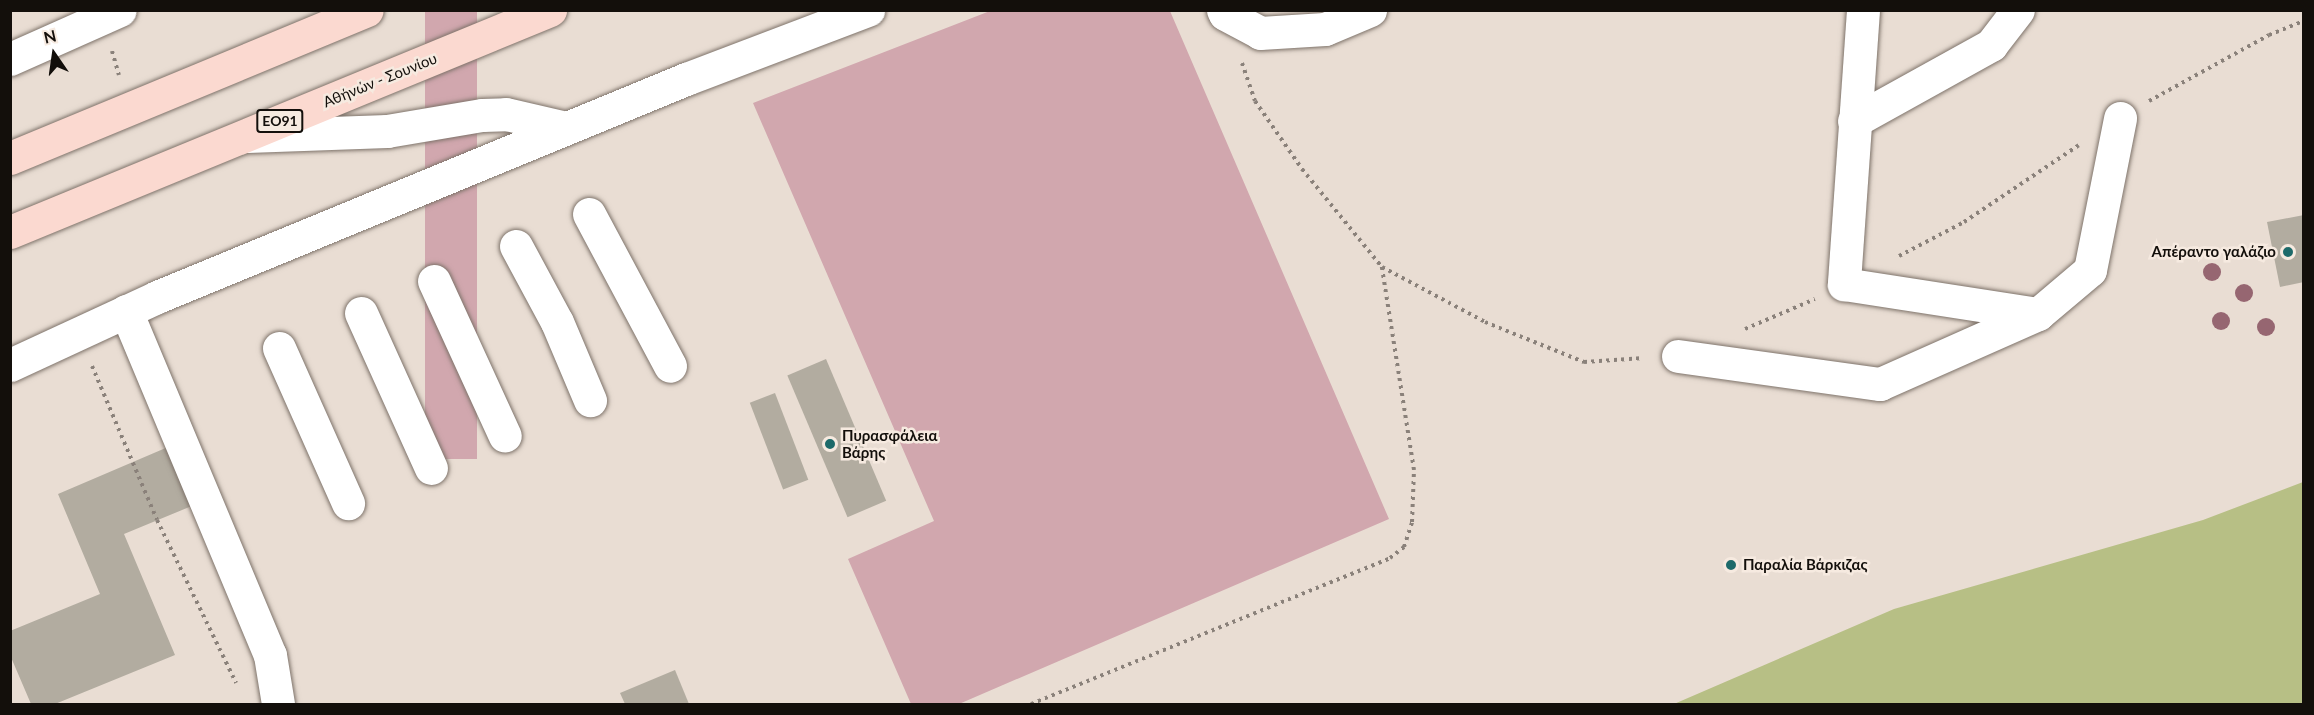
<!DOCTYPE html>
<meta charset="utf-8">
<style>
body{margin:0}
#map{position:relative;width:2314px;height:715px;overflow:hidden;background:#e9ddd3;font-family:Lato,sans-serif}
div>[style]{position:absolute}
.green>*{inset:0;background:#d1a7ae;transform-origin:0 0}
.water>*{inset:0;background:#b7bf85}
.building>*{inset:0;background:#b2aca0;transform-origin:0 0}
.path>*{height:4px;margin-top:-2px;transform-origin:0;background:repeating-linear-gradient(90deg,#8a817a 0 3px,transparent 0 7.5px)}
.roads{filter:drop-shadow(0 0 2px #7e736a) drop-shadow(0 0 2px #7e736a)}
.minor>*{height:33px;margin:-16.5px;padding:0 16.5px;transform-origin:16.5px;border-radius:16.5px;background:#fff}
.major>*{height:33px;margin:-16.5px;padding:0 16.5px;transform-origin:16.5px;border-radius:16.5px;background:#fbd9d0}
.trees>*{width:18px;height:18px;margin:-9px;border-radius:50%;background:#966671}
.dots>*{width:16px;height:16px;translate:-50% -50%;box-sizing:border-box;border:3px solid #f6eae0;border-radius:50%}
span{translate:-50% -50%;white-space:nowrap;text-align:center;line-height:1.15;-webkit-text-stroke:5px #f6eae0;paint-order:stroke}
.shield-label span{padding:2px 4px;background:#f6eae0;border:2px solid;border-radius:4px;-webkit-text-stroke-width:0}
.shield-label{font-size:14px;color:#130f0b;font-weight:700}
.street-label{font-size:15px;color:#130f0b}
.poi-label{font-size:15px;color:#130f0b;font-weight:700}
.right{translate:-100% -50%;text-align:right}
.left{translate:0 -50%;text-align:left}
.frame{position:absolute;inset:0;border:12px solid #130f0b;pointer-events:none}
.north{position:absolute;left:24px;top:24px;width:60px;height:60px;-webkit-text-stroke:4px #f6eae0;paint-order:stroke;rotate:347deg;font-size:16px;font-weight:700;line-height:24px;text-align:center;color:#130f0b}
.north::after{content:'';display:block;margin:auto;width:21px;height:27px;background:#130f0b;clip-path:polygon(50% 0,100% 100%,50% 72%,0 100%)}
</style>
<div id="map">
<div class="green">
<div style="left:425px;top:11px;width:52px;height:448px"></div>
<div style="clip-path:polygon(990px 11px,1170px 11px,1389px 519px,959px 704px,911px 704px,848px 559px,934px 521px,753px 103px)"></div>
</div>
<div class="water">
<div style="clip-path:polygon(2303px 482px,2303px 704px,1674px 704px,1894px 609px,2203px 520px)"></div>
</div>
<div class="building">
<div style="clip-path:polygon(2304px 215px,2304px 282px,2280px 287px,2267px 222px)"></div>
<div style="left:826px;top:359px;width:154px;height:42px;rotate:67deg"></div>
<div style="left:775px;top:393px;width:93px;height:27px;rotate:69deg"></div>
<div style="clip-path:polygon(175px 444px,199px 503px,124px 534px,175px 655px,55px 704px,31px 704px,10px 655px,10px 631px,100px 594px,58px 494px)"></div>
<div style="clip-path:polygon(675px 670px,689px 704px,625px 704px,620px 693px)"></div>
</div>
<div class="path">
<div style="left:112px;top:51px;width:25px;rotate:74deg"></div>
<div style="left:1242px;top:63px;width:40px;rotate:71.1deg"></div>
<div style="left:1255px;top:101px;width:83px;rotate:55.3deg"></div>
<div style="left:1302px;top:169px;width:127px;rotate:50.8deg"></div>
<div style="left:1382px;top:267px;width:117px;rotate:28.1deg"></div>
<div style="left:1485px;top:322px;width:107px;rotate:22deg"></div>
<div style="left:1584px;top:362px;width:60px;rotate:-3.8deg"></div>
<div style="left:2149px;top:101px;width:137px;rotate:-28.8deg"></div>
<div style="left:2269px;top:35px;width:38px;rotate:-22deg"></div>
<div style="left:1899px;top:256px;width:73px;rotate:-27.6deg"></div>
<div style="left:1964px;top:222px;width:138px;rotate:-33.8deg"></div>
<div style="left:1745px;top:329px;width:76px;rotate:-23.2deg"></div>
<div style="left:92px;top:366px;width:167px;rotate:67.1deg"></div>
<div style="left:157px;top:520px;width:181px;rotate:64.1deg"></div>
<div style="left:1031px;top:704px;width:388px;rotate:-22.1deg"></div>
<div style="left:1390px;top:558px;width:18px;rotate:-38deg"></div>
<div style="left:1404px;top:547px;width:26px;rotate:-72deg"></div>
<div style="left:1412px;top:522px;width:52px;rotate:-87.8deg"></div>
<div style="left:1414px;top:470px;width:206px;rotate:-99deg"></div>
</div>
<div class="roads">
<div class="minor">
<div style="left:1223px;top:10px;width:4px;rotate:63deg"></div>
<div style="left:1225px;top:14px;width:40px;rotate:28deg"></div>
<div style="left:1260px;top:33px;width:65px;rotate:-3.5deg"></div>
<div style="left:1325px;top:29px;width:49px;rotate:-22.9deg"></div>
<div style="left:1863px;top:10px;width:275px;rotate:94deg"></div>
<div style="left:1844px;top:284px;width:196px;rotate:8.8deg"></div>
<div style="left:10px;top:59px;width:120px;rotate:-24deg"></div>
<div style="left:1854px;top:121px;width:157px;rotate:-29deg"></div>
<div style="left:1991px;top:45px;width:44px;rotate:-52.4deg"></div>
<div style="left:247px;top:136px;width:140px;rotate:-2deg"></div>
<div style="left:387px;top:131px;width:96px;rotate:-9.6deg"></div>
<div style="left:482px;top:115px;width:24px;rotate:-2deg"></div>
<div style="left:506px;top:114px;width:62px;rotate:13.1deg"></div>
<div style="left:589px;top:214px;width:172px;rotate:61.9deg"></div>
<div style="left:516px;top:246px;width:86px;rotate:61.7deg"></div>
<div style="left:557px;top:322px;width:85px;rotate:67.1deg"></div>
<div style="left:434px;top:281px;width:170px;rotate:65.4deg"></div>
<div style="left:126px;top:311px;width:373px;rotate:67.3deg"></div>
<div style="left:270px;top:655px;width:50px;rotate:80.7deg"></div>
<div style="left:361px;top:313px;width:170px;rotate:65.7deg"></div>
<div style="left:279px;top:348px;width:170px;rotate:66deg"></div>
<div style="left:1678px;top:356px;width:204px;rotate:7.9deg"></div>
<div style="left:1880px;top:384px;width:173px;rotate:-23.9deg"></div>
<div style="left:2038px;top:314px;width:68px;rotate:-40.2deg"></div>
<div style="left:2090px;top:270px;width:155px;rotate:-78.8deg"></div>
<div style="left:10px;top:365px;width:162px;rotate:-24.8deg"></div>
<div style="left:157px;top:297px;width:572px;rotate:-22.4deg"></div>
<div style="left:686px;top:79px;width:195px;rotate:-20.8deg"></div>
</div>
<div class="major">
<div style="left:10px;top:158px;width:386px;rotate:-22.5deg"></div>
<div style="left:10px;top:232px;width:584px;rotate:-22.35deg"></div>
</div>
</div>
<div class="trees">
<div style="left:2212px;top:272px"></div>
<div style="left:2244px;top:293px"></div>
<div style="left:2221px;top:321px"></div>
<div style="left:2266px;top:327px"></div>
</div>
<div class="dots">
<div style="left:2288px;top:252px;background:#1d6a6a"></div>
<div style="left:830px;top:444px;background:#1d6a6a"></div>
<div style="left:1731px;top:565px;background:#1d6a6a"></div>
</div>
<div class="shield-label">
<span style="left:280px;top:121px">ΕΟ91</span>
</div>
<div class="street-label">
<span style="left:380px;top:80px;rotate:-22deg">Αθήνών - Σουνίου</span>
</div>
<div class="poi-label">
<span class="right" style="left:2276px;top:252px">Απέραντο γαλάζιο</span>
<span class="left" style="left:842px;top:444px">Πυρασφάλεια<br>Βάρης</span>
<span class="left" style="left:1743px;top:565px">Παραλία Βάρκιζας</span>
</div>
<div class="frame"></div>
<div class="north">N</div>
</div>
